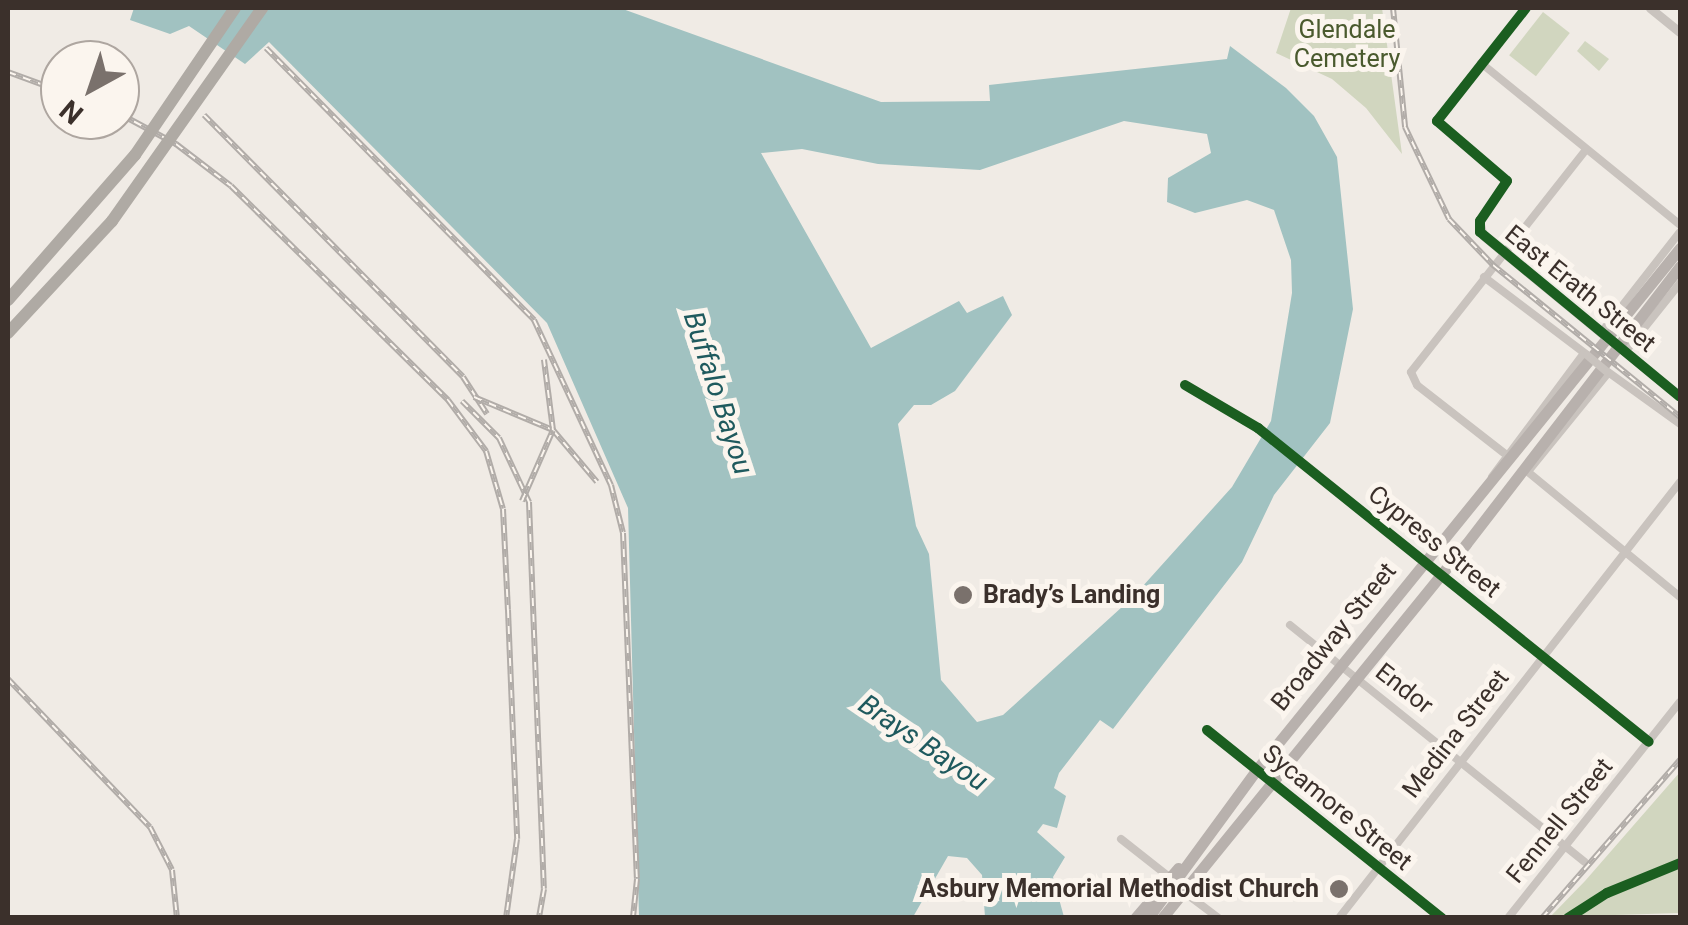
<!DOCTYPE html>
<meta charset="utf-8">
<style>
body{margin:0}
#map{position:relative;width:1688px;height:925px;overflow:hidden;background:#f0ebe5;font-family:Roboto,sans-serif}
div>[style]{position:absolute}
.green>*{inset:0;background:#d1d6bf;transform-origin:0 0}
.water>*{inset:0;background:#a1c2c1}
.minor>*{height:8px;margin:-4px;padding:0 4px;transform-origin:4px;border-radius:4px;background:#c9c3be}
.tertiary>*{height:9px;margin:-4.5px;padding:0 4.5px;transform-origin:4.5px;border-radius:4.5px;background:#c9c3be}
.primary>*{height:11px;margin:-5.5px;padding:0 5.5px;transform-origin:5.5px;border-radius:5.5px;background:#b8b1ad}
.rail>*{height:6px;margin-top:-3px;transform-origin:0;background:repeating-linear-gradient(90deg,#fbf5ee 0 8px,#b1aca8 0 16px);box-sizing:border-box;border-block:2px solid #b1aca8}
.minor-bridge>*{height:8px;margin:-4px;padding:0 4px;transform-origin:4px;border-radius:4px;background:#c9c3be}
.motorway-bridge>*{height:12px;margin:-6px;padding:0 6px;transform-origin:6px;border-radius:6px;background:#afaaa4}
.cycleway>*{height:10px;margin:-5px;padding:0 5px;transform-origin:5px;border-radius:5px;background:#1b5e20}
.dots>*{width:28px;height:28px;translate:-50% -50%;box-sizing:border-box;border:5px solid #fbf5ee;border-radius:50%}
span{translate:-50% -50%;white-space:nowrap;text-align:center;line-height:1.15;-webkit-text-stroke:10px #fbf5ee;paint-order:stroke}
.park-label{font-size:25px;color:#4a5a2e}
.street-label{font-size:25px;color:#3b302b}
.poi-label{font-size:25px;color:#3b302b;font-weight:700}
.left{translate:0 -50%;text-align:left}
.right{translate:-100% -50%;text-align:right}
.water-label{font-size:28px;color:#1f5a5e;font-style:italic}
.frame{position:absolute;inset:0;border:10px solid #3b302b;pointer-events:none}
.north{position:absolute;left:40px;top:40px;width:100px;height:100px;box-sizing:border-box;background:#fbf5ee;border:2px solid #aea6a0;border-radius:50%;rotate:220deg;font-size:28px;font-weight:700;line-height:40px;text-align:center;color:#3b302b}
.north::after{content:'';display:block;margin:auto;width:35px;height:45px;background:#7a716c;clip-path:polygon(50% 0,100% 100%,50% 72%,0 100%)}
</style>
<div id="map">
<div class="green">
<div style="clip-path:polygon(1291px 8px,1382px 8px,1402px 154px,1366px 108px,1332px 79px,1276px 53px)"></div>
<div style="left:1543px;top:12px;width:34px;height:55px;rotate:38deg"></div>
<div style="clip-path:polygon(1585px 41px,1609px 59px,1599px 71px,1577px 51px)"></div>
<div style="clip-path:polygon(1680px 772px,1680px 913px,1550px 917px,1585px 881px)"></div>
</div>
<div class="water">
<div style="clip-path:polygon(evenodd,134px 8px,620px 8px,881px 102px,990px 101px,989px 85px,1227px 59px,1230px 46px,1286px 88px,1314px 116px,1337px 157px,1353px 309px,1330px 423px,1274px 495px,1242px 562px,1113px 729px,1100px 720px,1059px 773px,1054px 788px,1066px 796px,1057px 828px,1043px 824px,1037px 832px,1065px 857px,1053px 877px,1064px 917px,985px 917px,982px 875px,967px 858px,948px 856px,913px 917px,639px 917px,628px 508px,547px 323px,269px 42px,245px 64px,189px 26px,170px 34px,130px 20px,134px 8px,1124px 121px,1207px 134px,1211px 153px,1168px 178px,1167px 202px,1195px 213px,1247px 200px,1274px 210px,1291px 260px,1292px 293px,1271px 421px,1232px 487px,1133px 597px,1003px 715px,977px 722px,941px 680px,929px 554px,916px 526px,898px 424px,914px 405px,931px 405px,955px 391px,1012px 315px,1003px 296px,967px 313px,959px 301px,871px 348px,761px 153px,802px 149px,878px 164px,980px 170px,1124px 121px)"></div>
</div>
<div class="minor">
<div style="left:1526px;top:8px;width:144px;rotate:128.2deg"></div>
<div style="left:1437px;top:121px;width:92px;rotate:40.6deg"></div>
<div style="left:1507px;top:181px;width:48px;rotate:124deg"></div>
<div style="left:1480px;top:221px;width:16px;rotate:76deg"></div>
<div style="left:1484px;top:237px;width:156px;rotate:39.5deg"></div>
<div style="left:1481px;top:63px;width:257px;rotate:39.1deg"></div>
<div style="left:1484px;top:277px;width:129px;rotate:37.1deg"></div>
<div style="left:1601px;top:333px;width:128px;rotate:-52deg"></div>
<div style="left:1622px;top:350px;width:75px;rotate:39deg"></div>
<div style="left:1625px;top:352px;width:88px;rotate:-51.4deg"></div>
<div style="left:1608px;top:372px;width:89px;rotate:35.8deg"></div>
<div style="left:1185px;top:385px;width:85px;rotate:30.5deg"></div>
<div style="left:1258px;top:428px;width:501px;rotate:38.77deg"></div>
<div style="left:1504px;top:453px;width:110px;rotate:-142deg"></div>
<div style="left:1417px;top:385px;width:14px;rotate:-115deg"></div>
<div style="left:1411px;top:372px;width:283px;rotate:-51.8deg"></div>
<div style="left:1530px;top:469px;width:124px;rotate:-50.9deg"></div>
<div style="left:1528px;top:472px;width:197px;rotate:39.4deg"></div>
<div style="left:1492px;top:477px;width:154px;rotate:-53.4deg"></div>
<div style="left:1290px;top:625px;width:378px;rotate:38.8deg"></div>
<div style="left:1207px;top:730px;width:301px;rotate:38.7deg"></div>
<div style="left:1121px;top:839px;width:60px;rotate:38.2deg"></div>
<div style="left:1188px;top:895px;width:38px;rotate:37deg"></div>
<div style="left:1339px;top:918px;width:554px;rotate:-51.97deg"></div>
<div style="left:1508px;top:918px;width:276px;rotate:-51.5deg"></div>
</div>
<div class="tertiary">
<div style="left:1650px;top:8px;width:38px;rotate:39deg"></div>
</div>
<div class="primary">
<div style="left:1135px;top:918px;width:66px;rotate:-49.3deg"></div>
<div style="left:1148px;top:918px;width:185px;rotate:-53.8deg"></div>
<div style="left:1257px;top:769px;width:671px;rotate:-50.93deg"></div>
<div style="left:1162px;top:918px;width:482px;rotate:-50.9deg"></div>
<div style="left:1466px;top:544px;width:351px;rotate:-52.4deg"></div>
</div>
<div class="rail">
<div style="left:1393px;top:8px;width:120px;rotate:84.2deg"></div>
<div style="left:1405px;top:127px;width:102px;rotate:64.4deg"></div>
<div style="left:1449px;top:219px;width:64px;rotate:46.3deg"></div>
<div style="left:1493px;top:265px;width:241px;rotate:39.1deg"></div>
<div style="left:266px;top:48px;width:382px;rotate:45.4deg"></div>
<div style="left:534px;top:320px;width:182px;rotate:65deg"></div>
<div style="left:611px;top:485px;width:49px;rotate:76deg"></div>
<div style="left:623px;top:533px;width:346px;rotate:87.7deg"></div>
<div style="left:637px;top:879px;width:39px;rotate:96deg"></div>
<div style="left:8px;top:72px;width:55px;rotate:20.1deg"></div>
<div style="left:120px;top:114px;width:64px;rotate:28.2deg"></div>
<div style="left:176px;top:144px;width:69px;rotate:37.4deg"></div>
<div style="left:231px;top:186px;width:305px;rotate:44.6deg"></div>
<div style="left:448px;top:400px;width:64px;rotate:53.3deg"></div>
<div style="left:486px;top:451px;width:60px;rotate:73.7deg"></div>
<div style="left:503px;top:509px;width:101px;rotate:87.2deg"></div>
<div style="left:508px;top:610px;width:229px;rotate:87.7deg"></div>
<div style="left:517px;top:839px;width:80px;rotate:97.9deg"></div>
<div style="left:204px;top:115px;width:368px;rotate:45.3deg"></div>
<div style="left:463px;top:377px;width:44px;rotate:57deg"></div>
<div style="left:474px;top:397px;width:86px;rotate:22.7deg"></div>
<div style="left:553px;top:430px;width:68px;rotate:49.8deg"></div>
<div style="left:462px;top:401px;width:52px;rotate:45deg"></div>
<div style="left:499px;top:438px;width:71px;rotate:64.9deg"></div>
<div style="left:529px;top:502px;width:387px;rotate:87.8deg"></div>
<div style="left:544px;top:889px;width:29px;rotate:100deg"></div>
<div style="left:522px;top:501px;width:77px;rotate:-66.4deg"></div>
<div style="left:553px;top:430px;width:71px;rotate:-97.3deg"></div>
<div style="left:8px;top:679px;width:205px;rotate:46.2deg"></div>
<div style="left:150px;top:827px;width:48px;rotate:62.9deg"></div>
<div style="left:172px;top:870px;width:48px;rotate:84.1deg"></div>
<div style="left:1542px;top:918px;width:210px;rotate:-48.9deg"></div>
</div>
<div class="minor-bridge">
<div style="left:1604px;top:336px;width:23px;rotate:38deg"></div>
<div style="left:1587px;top:355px;width:25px;rotate:40deg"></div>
</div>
<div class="motorway-bridge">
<div style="left:8px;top:300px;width:193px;rotate:-48.8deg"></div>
<div style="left:135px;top:155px;width:178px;rotate:-55.8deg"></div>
<div style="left:8px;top:333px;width:153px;rotate:-47.1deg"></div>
<div style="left:112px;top:221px;width:261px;rotate:-54.8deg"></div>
</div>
<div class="cycleway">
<div style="left:1526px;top:8px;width:144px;rotate:128.2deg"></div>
<div style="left:1437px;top:121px;width:92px;rotate:40.6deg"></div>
<div style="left:1507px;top:181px;width:48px;rotate:124deg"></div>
<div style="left:1480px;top:221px;width:11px;rotate:90deg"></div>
<div style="left:1480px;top:232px;width:259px;rotate:39.5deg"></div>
<div style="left:1185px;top:385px;width:85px;rotate:30.5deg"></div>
<div style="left:1258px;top:428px;width:501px;rotate:38.77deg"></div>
<div style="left:1207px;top:730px;width:301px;rotate:38.7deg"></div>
<div style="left:1568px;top:918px;width:46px;rotate:-32.7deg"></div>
<div style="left:1607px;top:893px;width:79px;rotate:-22.3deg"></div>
</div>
<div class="dots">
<div style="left:963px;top:595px;background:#7a716c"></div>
<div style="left:1339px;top:889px;background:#7a716c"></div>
</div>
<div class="park-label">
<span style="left:1347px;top:45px">Glendale<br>Cemetery</span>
</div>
<div class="street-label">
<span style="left:1580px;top:289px;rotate:39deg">East Erath Street</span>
<span style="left:1434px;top:542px;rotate:39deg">Cypress Street</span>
<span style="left:1334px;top:637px;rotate:-51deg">Broadway Street</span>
<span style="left:1404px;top:689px;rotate:38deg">Endor</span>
<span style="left:1456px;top:734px;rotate:-52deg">Medina Street</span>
<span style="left:1337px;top:808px;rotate:39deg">Sycamore Street</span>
<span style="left:1560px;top:821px;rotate:-51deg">Fennell Street</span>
</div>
<div class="poi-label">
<span class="left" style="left:983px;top:595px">Brady’s Landing</span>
<span class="right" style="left:1319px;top:889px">Asbury Memorial Methodist Church</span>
</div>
<div class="water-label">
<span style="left:718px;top:393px;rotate:72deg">Buffalo Bayou</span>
<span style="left:923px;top:743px;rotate:34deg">Brays Bayou</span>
</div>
<div class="frame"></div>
<div class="north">N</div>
</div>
